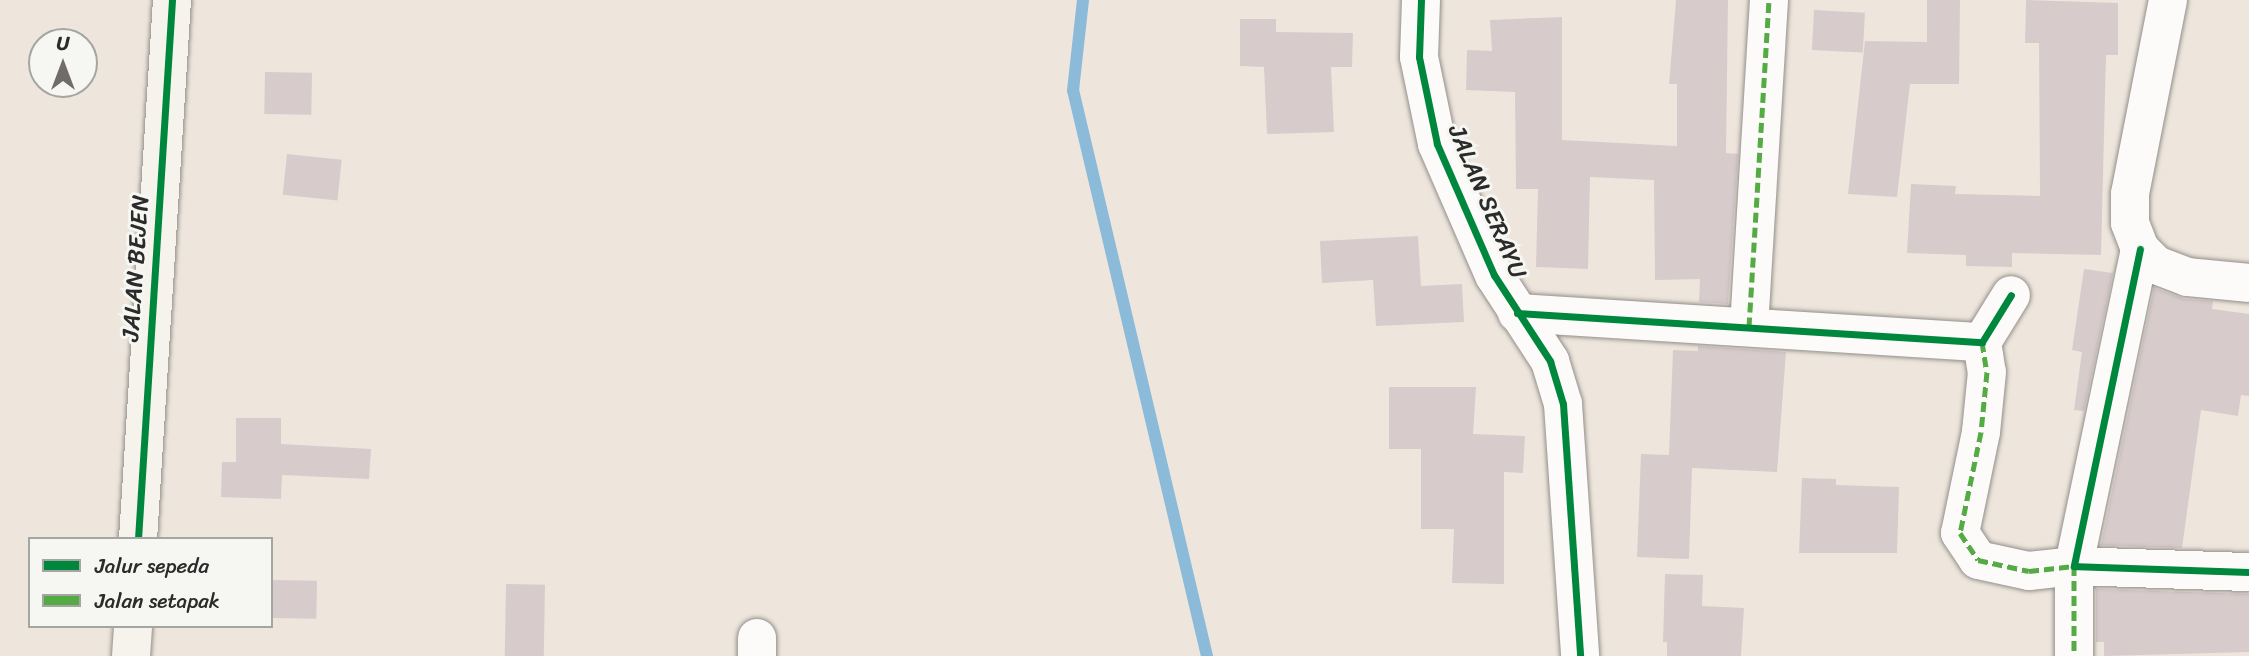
<!DOCTYPE html>
<style>
body{margin:0}
#map{position:relative;width:2249px;height:656px;overflow:hidden;background:#eee6dd;font-family:Sriracha,sans-serif}
div>[style]{position:absolute}
.stream>*{height:12px;margin:-6px;padding:0 6px;transform-origin:6px;border-radius:6px;background:#8bbbd9}
.building>*{inset:0;background:#d7cbcc;transform-origin:0 0}
.roads{filter:drop-shadow(0 0 2px #938f8a) drop-shadow(0 0 2px #938f8a)}
.street>*{height:38px;margin:-19px;padding:0 19px;transform-origin:19px;border-radius:19px;background:#fcfbfa}
.secondary>*{height:38px;margin:-19px;padding:0 19px;transform-origin:19px;border-radius:19px;background:#f6f2ec}
.quiet>*{height:5px;margin-top:-2.5px;transform-origin:0;background:repeating-linear-gradient(90deg,#54ab44 0 10px,transparent 0 15px)}
.cycleway>*{height:7px;margin:-3.5px;padding:0 3.5px;transform-origin:3.5px;border-radius:3.5px;background:#00873e}
span{translate:-50% -50%;white-space:nowrap;text-align:center;line-height:1.15;-webkit-text-stroke:6px #f6f6f2;paint-order:stroke}
.street-label{font-size:24px;color:#2b2b2b}
.legend{position:absolute;left:28px;top:537px;width:245px;height:91px;box-sizing:border-box;background:#f6f6f2;border:2px solid #a5a5a2;margin:0;padding:9px 12px;list-style:none;font-size:21px;color:#2b2b2b}
.legend li{display:flex;align-items:center;gap:14px;height:35px}
.legend b{width:35px;border:2px solid #a5a5a2}
.north{position:absolute;left:28px;top:28px;width:70px;height:70px;box-sizing:border-box;background:#f6f6f2;border:2px solid #a5a5a2;border-radius:50%;rotate:0deg;font-size:19px;font-weight:700;line-height:28px;text-align:center;color:#2b2b2b}
.north::after{content:'';display:block;margin:auto;width:24px;height:32px;background:#6f6c69;clip-path:polygon(50% 0,100% 100%,50% 72%,0 100%)}
</style>
<div id="map">
<div class="stream">
<div style="left:1083px;top:0;width:91px;rotate:96.3deg"></div>
<div style="left:1073px;top:90px;width:582px;rotate:76.68deg"></div>
</div>
<div class="building">
<div style="clip-path:polygon(1676px 0,1728px 0,1726px 153px,1738px 154px,1728px 304px,1699px 302px,1700px 279px,1655px 280px,1654px 180px,1590px 177px,1588px 269px,1536px 267px,1538px 189px,1516px 189px,1515px 92px,1466px 90px,1467px 50px,1492px 51px,1490px 20px,1562px 17px,1562px 140px,1677px 146px,1677px 84px,1669px 84px)"></div>
<div style="clip-path:polygon(1927px 0,1960px 0,1959px 84px,1910px 84px,1897px 197px,1848px 194px,1865px 41px,1927px 42px)"></div>
<div style="clip-path:polygon(2026px 0,2118px 3px,2118px 55px,2106px 55px,2101px 255px,2012px 253px,2012px 267px,1966px 266px,1966px 255px,1907px 253px,1911px 184px,1956px 186px,1955px 194px,2040px 196px,2039px 43px,2025px 43px)"></div>
<div style="left:1814px;top:10px;width:51px;height:40px;rotate:3deg"></div>
<div style="clip-path:polygon(1240px 19px,1276px 19px,1276px 32px,1353px 33px,1352px 67px,1331px 67px,1334px 132px,1267px 134px,1264px 67px,1240px 66px)"></div>
<div style="left:265px;top:72px;width:47px;height:42px;rotate:1deg"></div>
<div style="left:287px;top:154px;width:55px;height:41px;rotate:6deg"></div>
<div style="clip-path:polygon(1418px 236px,1421px 286px,1462px 284px,1464px 322px,1376px 326px,1373px 280px,1322px 283px,1320px 241px)"></div>
<div style="clip-path:polygon(2084px 269px,2113px 273px,2084px 411px,2074px 410px,2082px 352px,2072px 350px)"></div>
<div style="clip-path:polygon(2154px 288px,2185px 299px,2213px 301px,2212px 309px,2249px 314px,2249px 396px,2241px 395px,2238px 416px,2201px 410px,2182px 548px,2101px 545px)"></div>
<div style="clip-path:polygon(1698px 346px,1786px 352px,1777px 472px,1692px 468px,1689px 559px,1637px 557px,1641px 454px,1669px 455px,1673px 350px,1698px 351px)"></div>
<div style="clip-path:polygon(1389px 387px,1476px 387px,1473px 434px,1525px 436px,1523px 473px,1504px 472px,1504px 584px,1452px 583px,1454px 529px,1421px 529px,1421px 449px,1389px 449px)"></div>
<div style="clip-path:polygon(236px 418px,281px 418px,281px 444px,371px 449px,369px 479px,282px 475px,281px 499px,221px 497px,222px 462px,236px 462px)"></div>
<div style="clip-path:polygon(1802px 478px,1836px 479px,1836px 485px,1899px 487px,1897px 553px,1799px 553px)"></div>
<div style="clip-path:polygon(1665px 574px,1703px 575px,1702px 606px,1744px 608px,1741px 656px,1667px 656px,1667px 642px,1663px 642px)"></div>
<div style="left:271px;top:580px;width:46px;height:38px;rotate:1deg"></div>
<div style="left:506px;top:584px;width:39px;height:72px;rotate:1deg"></div>
<div style="clip-path:polygon(2096px 589px,2249px 594px,2249px 652px,2104px 656px,2104px 642px,2096px 642px)"></div>
</div>
<div class="roads">
<div class="street">
<div style="left:1421px;top:0;width:57px;rotate:92deg"></div>
<div style="left:1419px;top:57px;width:89px;rotate:78.3deg"></div>
<div style="left:1437px;top:144px;width:143px;rotate:66.5deg"></div>
<div style="left:1494px;top:275px;width:103px;rotate:56.9deg"></div>
<div style="left:1550px;top:361px;width:45px;rotate:73.2deg"></div>
<div style="left:1563px;top:404px;width:253px;rotate:86.1deg"></div>
<div style="left:2168px;top:0;width:198px;rotate:101.1deg"></div>
<div style="left:2130px;top:194px;width:29px;rotate:90deg"></div>
<div style="left:2130px;top:223px;width:28px;rotate:69deg"></div>
<div style="left:2140px;top:249px;width:23px;rotate:45deg"></div>
<div style="left:2156px;top:265px;width:33px;rotate:21deg"></div>
<div style="left:2187px;top:277px;width:62px;rotate:5.5deg"></div>
<div style="left:2140px;top:249px;width:324px;rotate:101.8deg"></div>
<div style="left:2074px;top:566px;width:175px;rotate:2deg"></div>
<div style="left:1517px;top:313px;width:466px;rotate:3.6deg"></div>
<div style="left:1982px;top:342px;width:55px;rotate:-58.3deg"></div>
<div style="left:1749px;top:327px;width:328px;rotate:-86.5deg"></div>
<div style="left:1982px;top:342px;width:30px;rotate:81deg"></div>
<div style="left:1987px;top:372px;width:60px;rotate:95.7deg"></div>
<div style="left:1981px;top:432px;width:103px;rotate:101.7deg"></div>
<div style="left:1960px;top:533px;width:32px;rotate:56deg"></div>
<div style="left:1978px;top:560px;width:52px;rotate:12.2deg"></div>
<div style="left:2029px;top:571px;width:45px;rotate:-6.3deg"></div>
<div style="left:2074px;top:566px;width:90px;rotate:90deg"></div>
<div style="left:757px;top:638px;width:18px;rotate:90deg"></div>
</div>
<div class="secondary">
<div style="left:138px;top:539px;width:540px;rotate:-86.39deg"></div>
<div style="left:131px;top:656px;width:30px;rotate:-86deg"></div>
</div>
</div>
<div class="quiet">
<div style="left:1749px;top:327px;width:328px;rotate:-86.5deg"></div>
<div style="left:1982px;top:342px;width:30px;rotate:81deg"></div>
<div style="left:1987px;top:372px;width:60px;rotate:95.7deg"></div>
<div style="left:1981px;top:432px;width:103px;rotate:101.7deg"></div>
<div style="left:1960px;top:533px;width:32px;rotate:56deg"></div>
<div style="left:1978px;top:560px;width:52px;rotate:12.2deg"></div>
<div style="left:2029px;top:571px;width:45px;rotate:-6.3deg"></div>
<div style="left:2074px;top:566px;width:90px;rotate:90deg"></div>
</div>
<div class="cycleway">
<div style="left:1421px;top:0;width:57px;rotate:92deg"></div>
<div style="left:1419px;top:57px;width:89px;rotate:78.3deg"></div>
<div style="left:1437px;top:144px;width:143px;rotate:66.5deg"></div>
<div style="left:1494px;top:275px;width:103px;rotate:56.9deg"></div>
<div style="left:1550px;top:361px;width:45px;rotate:73.2deg"></div>
<div style="left:1563px;top:404px;width:253px;rotate:86.1deg"></div>
<div style="left:2140px;top:249px;width:324px;rotate:101.8deg"></div>
<div style="left:2074px;top:566px;width:175px;rotate:2deg"></div>
<div style="left:1517px;top:313px;width:466px;rotate:3.6deg"></div>
<div style="left:1982px;top:342px;width:55px;rotate:-58.3deg"></div>
<div style="left:138px;top:539px;width:540px;rotate:-86.39deg"></div>
</div>
<div class="street-label">
<span style="left:1487px;top:202px;rotate:67deg">JALAN SERAYU</span>
<span style="left:136px;top:268px;rotate:-86deg">JALAN BEJEN</span>
</div>
<ul class="legend">
<li><b style="height:9px;background:#00873e"></b>Jalur sepeda</li>
<li><b style="height:9px;background:#54ab44"></b>Jalan setapak</li>
</ul>
<div class="north">U</div>
</div>
